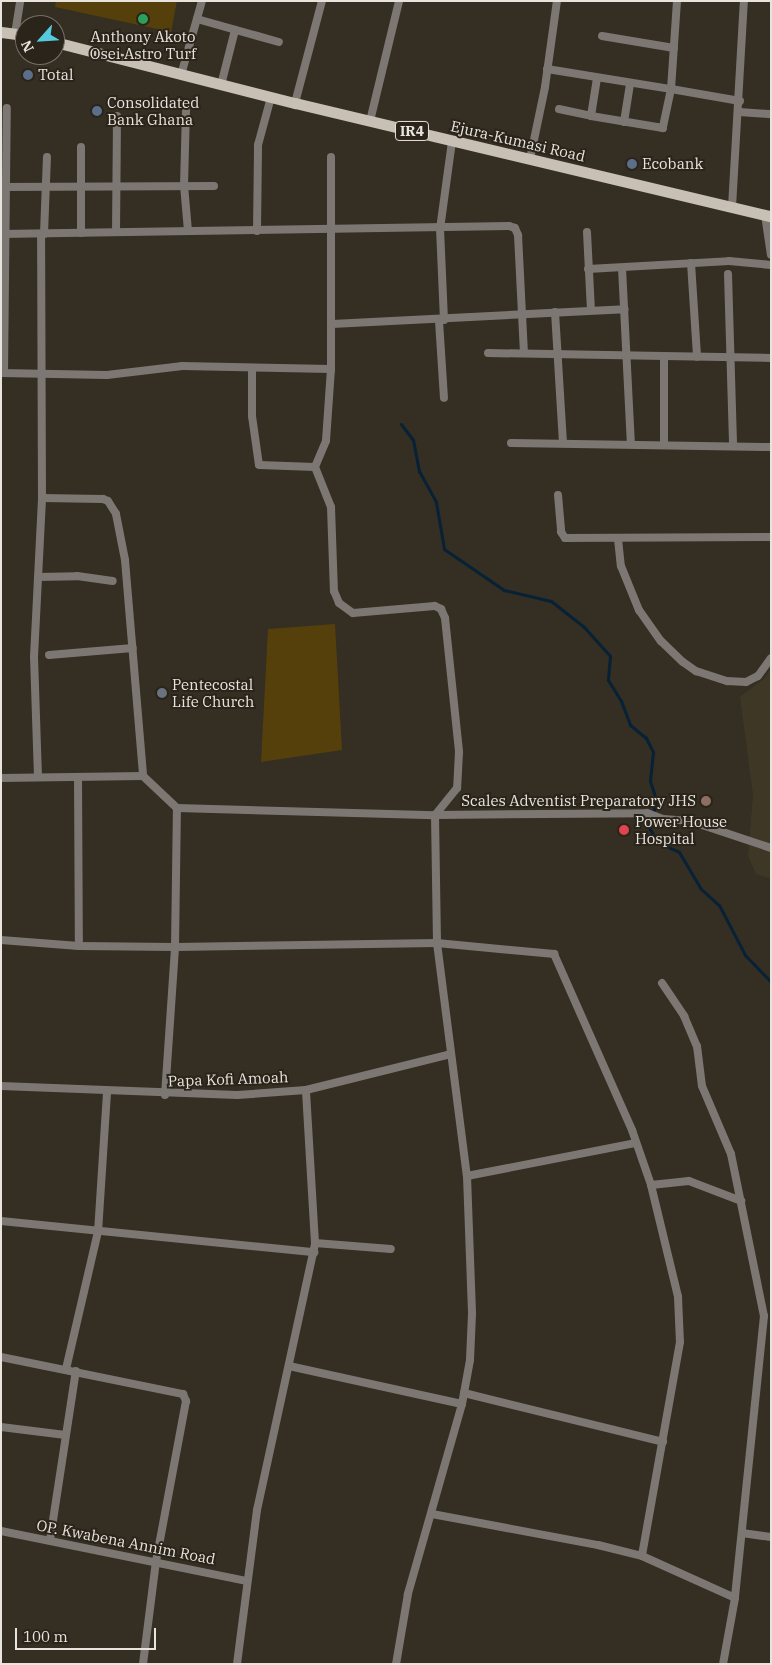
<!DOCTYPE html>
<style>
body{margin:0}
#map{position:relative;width:772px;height:1665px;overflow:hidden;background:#342e23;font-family:"IBM Plex Serif",serif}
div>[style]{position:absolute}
.built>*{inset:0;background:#3e3726}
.green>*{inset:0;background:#55400b}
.stream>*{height:3px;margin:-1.5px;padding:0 1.5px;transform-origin:1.5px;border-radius:1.5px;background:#072136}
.street>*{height:8px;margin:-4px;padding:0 4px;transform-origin:4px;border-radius:4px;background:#7c7772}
.primary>*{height:11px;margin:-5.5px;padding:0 5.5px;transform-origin:5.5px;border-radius:5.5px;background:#c8bfb5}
.dots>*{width:14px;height:14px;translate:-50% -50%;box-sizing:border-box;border:2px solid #2a241a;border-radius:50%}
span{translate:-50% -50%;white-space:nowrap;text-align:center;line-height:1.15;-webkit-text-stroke:4px #2a241a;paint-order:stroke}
.shield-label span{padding:1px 4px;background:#2a241a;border:1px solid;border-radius:4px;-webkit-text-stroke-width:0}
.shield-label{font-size:14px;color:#e7e4dd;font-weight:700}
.poi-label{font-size:15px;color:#e7e4dd}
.left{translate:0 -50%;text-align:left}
.right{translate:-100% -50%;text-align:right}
.street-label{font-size:15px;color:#e7e4dd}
.frame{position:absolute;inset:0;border:2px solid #e7e4dd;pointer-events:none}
.north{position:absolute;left:15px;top:15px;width:50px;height:50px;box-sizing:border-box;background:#2a241a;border:1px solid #767168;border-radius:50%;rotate:244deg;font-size:14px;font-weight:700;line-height:20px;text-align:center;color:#e7e4dd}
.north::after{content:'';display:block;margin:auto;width:18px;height:22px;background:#55cadf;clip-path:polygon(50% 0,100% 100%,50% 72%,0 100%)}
.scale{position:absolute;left:15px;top:1628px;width:141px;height:22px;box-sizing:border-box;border:2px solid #e7e4dd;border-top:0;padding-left:6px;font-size:15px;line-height:18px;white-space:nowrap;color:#e7e4dd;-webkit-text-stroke:4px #2a241a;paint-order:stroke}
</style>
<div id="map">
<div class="built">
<div style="clip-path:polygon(771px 668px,771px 879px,756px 874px,748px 856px,753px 795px,740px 697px,765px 678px)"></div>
</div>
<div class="green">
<div style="clip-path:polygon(56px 1px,177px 1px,171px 32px,55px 7px)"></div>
<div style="clip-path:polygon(335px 624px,342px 750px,261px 762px,268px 629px)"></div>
</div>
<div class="stream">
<div style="left:401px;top:424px;width:20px;rotate:53deg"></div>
<div style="left:413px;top:440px;width:32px;rotate:79deg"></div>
<div style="left:419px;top:471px;width:35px;rotate:61deg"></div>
<div style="left:436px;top:502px;width:48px;rotate:80.3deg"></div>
<div style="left:444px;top:549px;width:73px;rotate:34.3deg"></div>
<div style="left:504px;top:590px;width:48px;rotate:13.2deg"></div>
<div style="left:551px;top:601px;width:42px;rotate:38.2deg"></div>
<div style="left:584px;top:627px;width:39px;rotate:48deg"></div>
<div style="left:610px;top:656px;width:24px;rotate:95deg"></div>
<div style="left:608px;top:680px;width:25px;rotate:58deg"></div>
<div style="left:621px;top:701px;width:26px;rotate:69deg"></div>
<div style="left:630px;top:725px;width:21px;rotate:39deg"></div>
<div style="left:646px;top:738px;width:16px;rotate:63deg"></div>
<div style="left:653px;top:752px;width:29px;rotate:96deg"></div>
<div style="left:650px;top:781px;width:20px;rotate:72deg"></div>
<div style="left:656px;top:800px;width:30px;rotate:102deg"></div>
<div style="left:650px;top:829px;width:15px;rotate:62deg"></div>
<div style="left:657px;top:842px;width:24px;rotate:24deg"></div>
<div style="left:679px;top:852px;width:43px;rotate:59.3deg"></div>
<div style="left:701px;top:889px;width:24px;rotate:42deg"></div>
<div style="left:719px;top:905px;width:56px;rotate:62.5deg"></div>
<div style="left:745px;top:955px;width:37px;rotate:46deg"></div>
</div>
<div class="street">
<div style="left:677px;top:1px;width:88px;rotate:93.9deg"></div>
<div style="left:671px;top:89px;width:70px;rotate:9.9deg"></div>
<div style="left:197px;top:19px;width:85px;rotate:15.7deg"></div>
<div style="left:15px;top:34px;width:33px;rotate:-81deg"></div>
<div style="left:602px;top:36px;width:73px;rotate:9.5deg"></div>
<div style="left:547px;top:69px;width:126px;rotate:9.2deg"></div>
<div style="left:671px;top:89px;width:40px;rotate:102deg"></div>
<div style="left:663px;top:128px;width:73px;rotate:-170.5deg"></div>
<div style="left:181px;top:75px;width:77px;rotate:-74.2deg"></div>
<div style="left:221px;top:85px;width:57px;rotate:-75.7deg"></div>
<div style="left:295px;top:103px;width:106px;rotate:-75.2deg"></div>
<div style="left:559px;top:109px;width:33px;rotate:12deg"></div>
<div style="left:591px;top:116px;width:38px;rotate:-81deg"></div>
<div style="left:186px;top:110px;width:75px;rotate:91.5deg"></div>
<div style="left:184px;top:185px;width:46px;rotate:85deg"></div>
<div style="left:739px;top:112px;width:32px;rotate:4deg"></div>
<div style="left:370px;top:121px;width:123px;rotate:-76.4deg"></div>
<div style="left:624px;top:122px;width:39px;rotate:-81deg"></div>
<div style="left:81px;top:147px;width:86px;rotate:90deg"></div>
<div style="left:331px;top:157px;width:212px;rotate:90deg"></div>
<div style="left:331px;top:369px;width:72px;rotate:94deg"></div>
<div style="left:326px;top:441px;width:28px;rotate:113deg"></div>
<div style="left:315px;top:467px;width:43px;rotate:68.2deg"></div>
<div style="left:331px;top:507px;width:84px;rotate:88deg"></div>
<div style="left:334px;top:591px;width:13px;rotate:67deg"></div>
<div style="left:339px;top:603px;width:17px;rotate:36deg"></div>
<div style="left:353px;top:613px;width:82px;rotate:-4.9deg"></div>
<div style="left:435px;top:606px;width:7px;rotate:27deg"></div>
<div style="left:441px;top:609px;width:10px;rotate:66deg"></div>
<div style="left:445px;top:618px;width:135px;rotate:84deg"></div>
<div style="left:459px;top:752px;width:36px;rotate:93deg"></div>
<div style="left:457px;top:788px;width:35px;rotate:129deg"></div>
<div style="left:435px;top:815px;width:128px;rotate:89.1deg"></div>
<div style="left:437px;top:943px;width:235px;rotate:82.7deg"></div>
<div style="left:467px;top:1176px;width:138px;rotate:87.9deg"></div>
<div style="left:472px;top:1314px;width:46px;rotate:92.5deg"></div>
<div style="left:470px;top:1360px;width:45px;rotate:100.3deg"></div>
<div style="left:462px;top:1404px;width:198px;rotate:105.9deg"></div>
<div style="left:408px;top:1594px;width:71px;rotate:99.7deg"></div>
<div style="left:530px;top:159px;width:74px;rotate:-78.2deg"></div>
<div style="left:545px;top:87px;width:87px;rotate:-82.1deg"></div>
<div style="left:3px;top:187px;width:211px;rotate:-0.3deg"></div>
<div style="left:732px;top:207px;width:206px;rotate:-86.7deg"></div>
<div style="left:765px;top:215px;width:40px;rotate:81.5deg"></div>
<div style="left:257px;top:231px;width:86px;rotate:-89.3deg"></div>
<div style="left:258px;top:145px;width:50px;rotate:-74.8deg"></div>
<div style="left:116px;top:232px;width:116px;rotate:-89.5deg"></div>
<div style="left:587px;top:232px;width:78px;rotate:87.1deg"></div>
<div style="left:1px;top:234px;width:508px;rotate:-0.9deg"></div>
<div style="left:509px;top:226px;width:6px;rotate:18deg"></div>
<div style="left:515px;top:228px;width:8px;rotate:67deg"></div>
<div style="left:518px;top:235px;width:118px;rotate:87.1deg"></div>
<div style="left:44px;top:234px;width:77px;rotate:-87.8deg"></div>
<div style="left:691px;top:263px;width:94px;rotate:86.3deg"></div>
<div style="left:622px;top:268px;width:176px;rotate:87.1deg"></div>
<div style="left:588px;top:269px;width:141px;rotate:-3.2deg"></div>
<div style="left:729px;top:261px;width:42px;rotate:5.4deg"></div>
<div style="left:728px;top:274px;width:172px;rotate:88.3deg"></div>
<div style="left:555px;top:312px;width:130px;rotate:86.5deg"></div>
<div style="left:444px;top:320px;width:91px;rotate:-92.5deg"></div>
<div style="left:440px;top:229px;width:89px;rotate:-82.2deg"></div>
<div style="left:439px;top:321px;width:77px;rotate:86.3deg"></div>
<div style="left:332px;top:324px;width:293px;rotate:-2.9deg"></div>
<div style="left:488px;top:353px;width:283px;rotate:1deg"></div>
<div style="left:252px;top:370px;width:46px;rotate:90deg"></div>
<div style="left:252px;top:416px;width:49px;rotate:81.9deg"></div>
<div style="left:259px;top:465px;width:56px;rotate:2deg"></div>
<div style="left:1px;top:373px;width:106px;rotate:1.1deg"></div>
<div style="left:107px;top:375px;width:76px;rotate:-6.8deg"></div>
<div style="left:182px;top:366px;width:149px;rotate:1.2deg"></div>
<div style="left:4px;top:373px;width:265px;rotate:-89.4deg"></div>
<div style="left:511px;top:443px;width:260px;rotate:0.9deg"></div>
<div style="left:664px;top:445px;width:89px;rotate:-90deg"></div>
<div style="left:558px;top:495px;width:37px;rotate:85deg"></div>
<div style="left:561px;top:532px;width:7px;rotate:56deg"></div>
<div style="left:565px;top:538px;width:206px;rotate:-0.3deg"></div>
<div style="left:42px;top:498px;width:61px;rotate:0.9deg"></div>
<div style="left:103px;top:499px;width:5px;rotate:22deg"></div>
<div style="left:108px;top:501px;width:15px;rotate:58deg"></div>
<div style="left:116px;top:514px;width:47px;rotate:78.9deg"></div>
<div style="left:125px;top:560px;width:217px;rotate:85.2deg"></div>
<div style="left:618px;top:539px;width:27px;rotate:84deg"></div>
<div style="left:621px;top:566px;width:48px;rotate:67.8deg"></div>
<div style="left:639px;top:610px;width:38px;rotate:55deg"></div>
<div style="left:661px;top:641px;width:30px;rotate:44deg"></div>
<div style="left:683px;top:662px;width:16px;rotate:35deg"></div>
<div style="left:696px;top:671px;width:33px;rotate:18deg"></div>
<div style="left:727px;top:681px;width:19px;rotate:3deg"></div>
<div style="left:746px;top:682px;width:13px;rotate:-27deg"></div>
<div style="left:758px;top:676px;width:22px;rotate:-54deg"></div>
<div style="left:38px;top:577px;width:39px;rotate:-1deg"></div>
<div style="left:77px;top:576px;width:36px;rotate:8deg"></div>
<div style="left:49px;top:655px;width:84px;rotate:-4.8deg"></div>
<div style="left:38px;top:777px;width:120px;rotate:-91.9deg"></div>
<div style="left:34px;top:657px;width:159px;rotate:-87.1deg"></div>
<div style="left:42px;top:498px;width:264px;rotate:-90.2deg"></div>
<div style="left:78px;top:777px;width:169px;rotate:89.7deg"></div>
<div style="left:1px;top:778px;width:142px;rotate:-0.8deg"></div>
<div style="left:143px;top:776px;width:47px;rotate:43.3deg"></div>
<div style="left:177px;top:808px;width:258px;rotate:1.6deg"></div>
<div style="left:435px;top:815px;width:212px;rotate:-0.5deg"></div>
<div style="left:647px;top:813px;width:17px;rotate:21deg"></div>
<div style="left:663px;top:819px;width:27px;rotate:4deg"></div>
<div style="left:690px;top:821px;width:85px;rotate:18.4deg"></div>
<div style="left:1px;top:940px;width:78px;rotate:4.4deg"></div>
<div style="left:79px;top:946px;width:96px;rotate:0.6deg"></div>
<div style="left:175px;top:947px;width:262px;rotate:-0.9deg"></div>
<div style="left:437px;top:943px;width:118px;rotate:5.4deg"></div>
<div style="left:554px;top:954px;width:193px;rotate:66.1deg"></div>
<div style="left:632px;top:1130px;width:58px;rotate:70.9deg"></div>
<div style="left:651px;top:1185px;width:115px;rotate:76.4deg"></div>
<div style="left:678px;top:1297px;width:45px;rotate:87.5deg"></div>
<div style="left:680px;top:1342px;width:217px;rotate:100.1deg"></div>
<div style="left:662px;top:983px;width:40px;rotate:56deg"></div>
<div style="left:684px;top:1016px;width:33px;rotate:67deg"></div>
<div style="left:697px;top:1046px;width:40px;rotate:82.9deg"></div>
<div style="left:702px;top:1086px;width:74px;rotate:66.9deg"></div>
<div style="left:731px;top:1154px;width:165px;rotate:78.5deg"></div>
<div style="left:764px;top:1316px;width:283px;rotate:95.9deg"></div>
<div style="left:735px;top:1598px;width:67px;rotate:100.3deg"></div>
<div style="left:1px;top:1086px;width:236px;rotate:2.2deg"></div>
<div style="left:237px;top:1095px;width:69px;rotate:-4.1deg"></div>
<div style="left:306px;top:1090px;width:149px;rotate:-13.9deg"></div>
<div style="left:165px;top:1095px;width:148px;rotate:-86.1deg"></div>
<div style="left:175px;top:947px;width:139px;rotate:-89.2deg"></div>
<div style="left:467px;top:1176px;width:171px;rotate:-11.1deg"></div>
<div style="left:651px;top:1185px;width:38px;rotate:-6deg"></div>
<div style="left:689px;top:1181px;width:56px;rotate:21deg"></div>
<div style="left:1px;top:1221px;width:315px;rotate:5.7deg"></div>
<div style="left:315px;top:1243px;width:76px;rotate:4.5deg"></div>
<div style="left:1px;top:1357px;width:186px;rotate:11.5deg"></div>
<div style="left:183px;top:1394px;width:8px;rotate:67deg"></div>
<div style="left:186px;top:1401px;width:163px;rotate:100.6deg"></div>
<div style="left:156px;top:1561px;width:104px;rotate:97.2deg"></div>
<div style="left:289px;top:1366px;width:177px;rotate:12.4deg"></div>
<div style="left:66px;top:1369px;width:141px;rotate:-76.9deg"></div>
<div style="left:98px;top:1232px;width:140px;rotate:-86.3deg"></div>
<div style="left:464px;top:1393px;width:205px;rotate:13.8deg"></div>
<div style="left:1px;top:1427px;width:65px;rotate:7deg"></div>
<div style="left:432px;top:1514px;width:169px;rotate:10.6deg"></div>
<div style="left:598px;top:1545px;width:45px;rotate:14deg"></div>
<div style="left:642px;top:1556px;width:102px;rotate:24.3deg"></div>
<div style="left:1px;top:1531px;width:250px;rotate:11.5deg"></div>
<div style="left:742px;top:1533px;width:29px;rotate:8deg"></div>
<div style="left:50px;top:1540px;width:171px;rotate:-81.3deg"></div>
<div style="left:237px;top:1664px;width:155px;rotate:-82.6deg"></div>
<div style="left:257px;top:1510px;width:273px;rotate:-77.7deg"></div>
<div style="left:315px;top:1243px;width:153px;rotate:-93.4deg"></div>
</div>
<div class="primary">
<div style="left:1px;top:32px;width:24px;rotate:7deg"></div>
<div style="left:55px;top:42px;width:248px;rotate:14.3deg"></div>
<div style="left:295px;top:103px;width:489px;rotate:13.4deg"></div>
</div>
<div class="dots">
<div style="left:143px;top:19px;background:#2e9e5b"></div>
<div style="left:28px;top:75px;background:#5c6f8a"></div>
<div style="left:97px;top:111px;background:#5c6f8a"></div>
<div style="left:632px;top:164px;background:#5c6f8a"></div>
<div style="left:162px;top:693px;background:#6b7280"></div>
<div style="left:706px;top:801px;background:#8d6e63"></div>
<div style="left:624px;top:830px;background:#e0444e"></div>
</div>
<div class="shield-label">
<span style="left:412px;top:131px">IR4</span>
</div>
<div class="poi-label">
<span style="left:143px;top:45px">Anthony Akoto<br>Osei Astro Turf</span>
<span class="left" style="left:38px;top:75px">Total</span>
<span class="left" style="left:107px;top:111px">Consolidated<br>Bank Ghana</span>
<span class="left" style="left:642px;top:164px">Ecobank</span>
<span class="left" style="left:172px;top:693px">Pentecostal<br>Life Church</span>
<span class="right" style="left:696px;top:801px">Scales Adventist Preparatory JHS</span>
<span class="left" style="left:635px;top:830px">Power House<br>Hospital</span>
</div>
<div class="street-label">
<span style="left:518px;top:141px;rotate:13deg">Ejura-Kumasi Road</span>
<span style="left:228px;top:1079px;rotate:-2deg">Papa Kofi Amoah</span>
<span style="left:126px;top:1542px;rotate:11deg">OP. Kwabena Annim Road</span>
</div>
<div class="frame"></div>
<div class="north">N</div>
<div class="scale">100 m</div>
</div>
